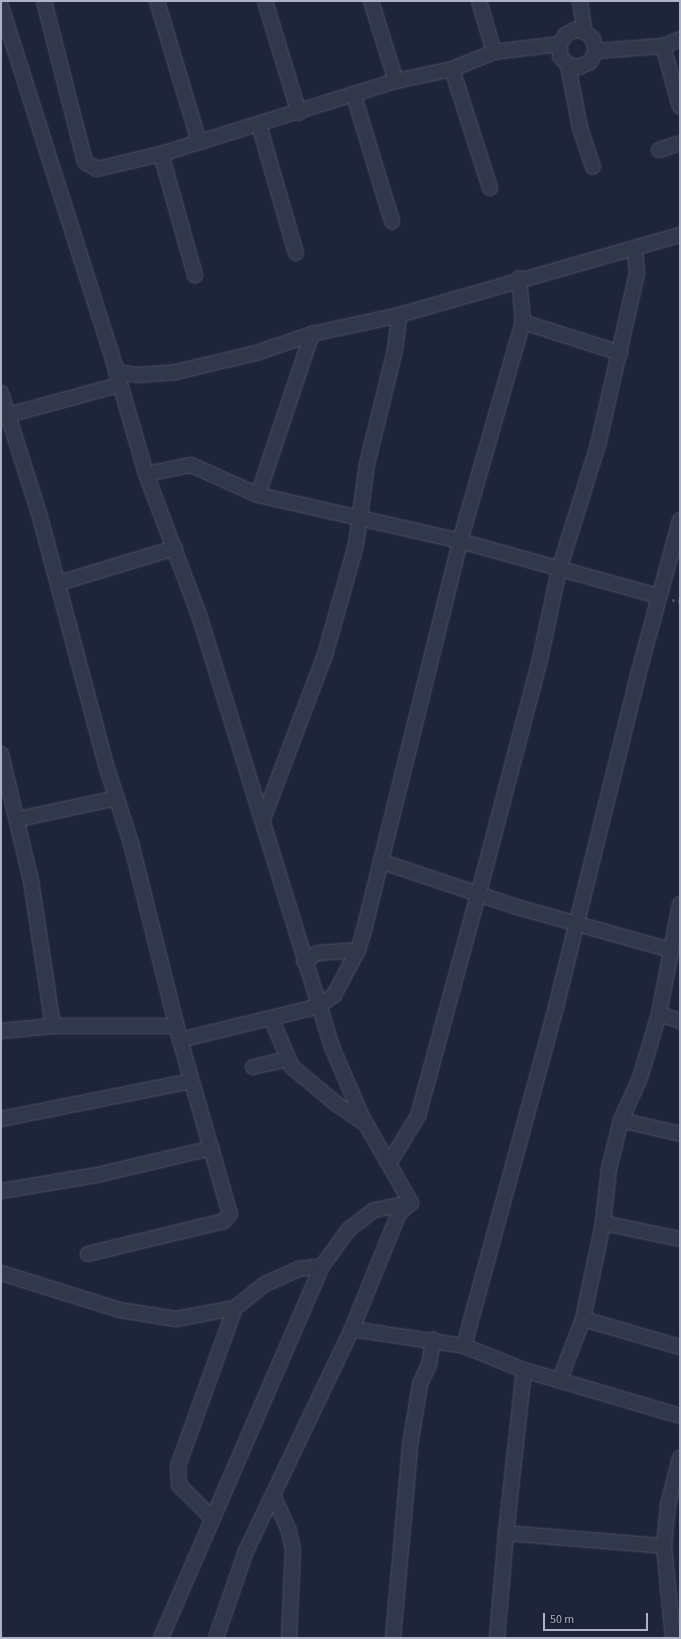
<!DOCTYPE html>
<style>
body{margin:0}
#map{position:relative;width:681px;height:1639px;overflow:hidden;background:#1e253a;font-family:"Source Sans 3",sans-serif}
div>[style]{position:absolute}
.path>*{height:2.5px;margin-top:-1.25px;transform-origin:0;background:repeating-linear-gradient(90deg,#3b4f56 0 3px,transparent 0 6px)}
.roads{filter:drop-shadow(0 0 1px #4d5265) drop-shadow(0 0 1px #4d5265)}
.minor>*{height:14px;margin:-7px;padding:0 7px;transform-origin:7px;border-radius:7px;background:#32384b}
span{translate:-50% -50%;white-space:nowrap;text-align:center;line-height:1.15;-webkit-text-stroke:3.5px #181d2f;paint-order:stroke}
.frame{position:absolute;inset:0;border:2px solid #adb2c7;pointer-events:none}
.scale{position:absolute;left:543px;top:1613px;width:105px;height:18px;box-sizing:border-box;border:2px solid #adb2c7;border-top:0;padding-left:5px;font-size:12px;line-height:14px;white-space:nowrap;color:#adb2c7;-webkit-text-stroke:3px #181d2f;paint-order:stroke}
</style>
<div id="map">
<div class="path">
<div style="left:672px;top:600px;width:8px;rotate:7deg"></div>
</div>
<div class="roads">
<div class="minor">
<div style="left:44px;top:1px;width:166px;rotate:75.7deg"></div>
<div style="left:85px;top:162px;width:14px;rotate:30deg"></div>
<div style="left:97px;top:169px;width:66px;rotate:-13.2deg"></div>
<div style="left:161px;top:154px;width:246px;rotate:-17.3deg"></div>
<div style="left:396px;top:81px;width:57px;rotate:-12.1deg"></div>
<div style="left:452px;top:69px;width:45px;rotate:-22deg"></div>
<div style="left:494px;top:52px;width:66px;rotate:-6.9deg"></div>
<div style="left:157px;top:1px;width:147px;rotate:73.4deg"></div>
<div style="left:265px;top:1px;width:117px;rotate:73.1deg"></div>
<div style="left:371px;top:1px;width:84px;rotate:72.6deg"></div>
<div style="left:479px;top:1px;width:53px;rotate:73.6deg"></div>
<div style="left:580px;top:1px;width:30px;rotate:82deg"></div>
<div style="left:1px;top:6px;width:360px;rotate:72.4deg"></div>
<div style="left:110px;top:349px;width:130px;rotate:73.9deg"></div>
<div style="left:146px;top:474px;width:154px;rotate:69.4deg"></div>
<div style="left:200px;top:618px;width:449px;rotate:72.9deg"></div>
<div style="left:332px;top:1047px;width:76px;rotate:66.8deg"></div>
<div style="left:362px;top:1117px;width:99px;rotate:60.3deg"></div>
<div style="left:411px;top:1203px;width:16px;rotate:140deg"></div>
<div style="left:399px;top:1213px;width:125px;rotate:112.1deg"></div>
<div style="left:352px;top:1329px;width:246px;rotate:115.5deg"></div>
<div style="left:246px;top:1551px;width:92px;rotate:109deg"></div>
<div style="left:663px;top:46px;width:63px;rotate:74.4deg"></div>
<div style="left:596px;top:51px;width:67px;rotate:-4.3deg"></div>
<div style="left:663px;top:46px;width:18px;rotate:-22deg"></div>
<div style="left:568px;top:65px;width:11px;rotate:10deg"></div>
<div style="left:579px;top:67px;width:12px;rotate:-24deg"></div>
<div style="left:590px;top:62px;width:13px;rotate:-61deg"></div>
<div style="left:596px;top:51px;width:12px;rotate:-104deg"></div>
<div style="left:593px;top:39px;width:12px;rotate:-138deg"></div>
<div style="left:584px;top:31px;width:10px;rotate:-174deg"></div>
<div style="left:574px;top:30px;width:10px;rotate:151deg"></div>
<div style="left:565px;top:35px;width:10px;rotate:119deg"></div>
<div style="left:560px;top:44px;width:12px;rotate:90deg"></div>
<div style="left:560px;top:56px;width:12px;rotate:48deg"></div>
<div style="left:568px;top:65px;width:64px;rotate:79.2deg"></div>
<div style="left:580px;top:128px;width:41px;rotate:71.6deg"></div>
<div style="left:452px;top:69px;width:125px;rotate:72.3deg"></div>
<div style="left:354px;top:96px;width:131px;rotate:73.1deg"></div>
<div style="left:259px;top:125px;width:133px;rotate:73.9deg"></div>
<div style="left:659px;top:150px;width:22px;rotate:-18deg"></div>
<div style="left:161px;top:154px;width:126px;rotate:74.3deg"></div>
<div style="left:523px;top:322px;width:102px;rotate:17.7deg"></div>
<div style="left:116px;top:372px;width:21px;rotate:8deg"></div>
<div style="left:137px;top:375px;width:39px;rotate:-4deg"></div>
<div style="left:176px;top:372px;width:82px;rotate:-13.4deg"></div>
<div style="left:256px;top:353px;width:59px;rotate:-18.7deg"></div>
<div style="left:312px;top:334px;width:89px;rotate:-12.3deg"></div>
<div style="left:399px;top:315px;width:292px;rotate:-15.9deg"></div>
<div style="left:1px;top:393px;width:130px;rotate:72.5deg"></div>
<div style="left:40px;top:517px;width:253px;rotate:75.1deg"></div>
<div style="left:105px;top:762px;width:85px;rotate:72.2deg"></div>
<div style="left:131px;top:843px;width:203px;rotate:76deg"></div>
<div style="left:180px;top:1040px;width:181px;rotate:74deg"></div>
<div style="left:230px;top:1214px;width:9px;rotate:131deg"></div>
<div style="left:224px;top:1221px;width:140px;rotate:166.4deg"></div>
<div style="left:1px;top:417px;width:122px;rotate:-15.2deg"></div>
<div style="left:146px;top:474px;width:46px;rotate:-11.3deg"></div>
<div style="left:191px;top:465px;width:73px;rotate:24.1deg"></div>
<div style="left:258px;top:495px;width:207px;rotate:12.8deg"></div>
<div style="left:460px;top:541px;width:205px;rotate:15.5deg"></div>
<div style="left:258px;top:495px;width:170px;rotate:-71.5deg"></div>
<div style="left:59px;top:583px;width:121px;rotate:-16.8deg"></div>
<div style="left:1px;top:754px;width:130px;rotate:76.7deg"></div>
<div style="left:31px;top:881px;width:147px;rotate:81.4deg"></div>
<div style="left:19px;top:819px;width:100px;rotate:-12.1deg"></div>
<div style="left:263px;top:819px;width:175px;rotate:-69.3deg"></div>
<div style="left:325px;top:655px;width:114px;rotate:-74.3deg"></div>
<div style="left:356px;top:545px;width:82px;rotate:-82.3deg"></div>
<div style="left:367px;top:464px;width:117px;rotate:-76.2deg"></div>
<div style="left:395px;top:350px;width:35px;rotate:-83deg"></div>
<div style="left:383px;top:862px;width:141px;rotate:18.6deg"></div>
<div style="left:517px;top:907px;width:160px;rotate:15.6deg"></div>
<div style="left:304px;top:961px;width:16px;rotate:-30deg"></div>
<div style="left:318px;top:953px;width:40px;rotate:-4.3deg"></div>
<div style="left:358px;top:950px;width:17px;rotate:-73deg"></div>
<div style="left:363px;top:934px;width:405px;rotate:-76.1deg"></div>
<div style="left:460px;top:541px;width:228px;rotate:-74deg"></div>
<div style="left:523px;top:322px;width:44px;rotate:-95.2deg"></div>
<div style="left:659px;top:1014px;width:22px;rotate:18deg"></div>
<div style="left:271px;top:1018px;width:53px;rotate:66.8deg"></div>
<div style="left:292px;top:1067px;width:60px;rotate:39.6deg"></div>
<div style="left:338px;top:1105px;width:32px;rotate:34deg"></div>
<div style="left:1px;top:1031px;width:52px;rotate:-5.5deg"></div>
<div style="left:53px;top:1026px;width:124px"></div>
<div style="left:180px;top:1040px;width:143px;rotate:-13.7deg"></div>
<div style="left:319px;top:1006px;width:19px;rotate:-36deg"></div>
<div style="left:334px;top:995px;width:51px;rotate:-61.9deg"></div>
<div style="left:253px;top:1067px;width:35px;rotate:-13deg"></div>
<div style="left:1px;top:1119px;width:194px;rotate:-11.3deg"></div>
<div style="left:621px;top:1120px;width:61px;rotate:13.3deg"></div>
<div style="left:390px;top:1162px;width:54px;rotate:-58.7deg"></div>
<div style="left:418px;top:1116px;width:232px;rotate:-74.8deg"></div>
<div style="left:479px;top:892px;width:236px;rotate:-75.3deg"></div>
<div style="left:539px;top:664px;width:96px;rotate:-78deg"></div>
<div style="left:559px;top:570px;width:131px;rotate:-72.7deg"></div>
<div style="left:598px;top:445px;width:176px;rotate:-77.2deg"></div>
<div style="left:637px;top:273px;width:24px;rotate:-95deg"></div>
<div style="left:1px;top:1191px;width:97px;rotate:-9.5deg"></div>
<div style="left:97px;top:1175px;width:118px;rotate:-13.2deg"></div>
<div style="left:603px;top:1223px;width:79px;rotate:11.7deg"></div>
<div style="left:1px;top:1273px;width:125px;rotate:17.3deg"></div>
<div style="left:120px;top:1310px;width:57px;rotate:9.1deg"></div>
<div style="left:176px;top:1319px;width:60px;rotate:-10.6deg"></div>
<div style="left:235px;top:1308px;width:38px;rotate:-39deg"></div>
<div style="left:265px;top:1284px;width:36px;rotate:-24deg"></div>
<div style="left:298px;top:1269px;width:24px;rotate:-7deg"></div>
<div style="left:583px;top:1319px;width:101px;rotate:16.1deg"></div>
<div style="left:352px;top:1329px;width:113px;rotate:8.6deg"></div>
<div style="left:464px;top:1346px;width:65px;rotate:21.8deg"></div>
<div style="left:524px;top:1370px;width:163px;rotate:16.4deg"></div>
<div style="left:464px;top:1346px;width:351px;rotate:-74.8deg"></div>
<div style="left:556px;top:1007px;width:342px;rotate:-76.1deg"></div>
<div style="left:638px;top:675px;width:161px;rotate:-74.8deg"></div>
<div style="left:560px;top:1379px;width:64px;rotate:-69deg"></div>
<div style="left:583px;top:1319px;width:98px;rotate:-78.2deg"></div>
<div style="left:603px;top:1223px;width:54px;rotate:-83.7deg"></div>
<div style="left:609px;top:1169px;width:50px;rotate:-76.2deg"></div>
<div style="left:621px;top:1120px;width:46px;rotate:-65.7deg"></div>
<div style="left:640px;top:1078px;width:67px;rotate:-73.5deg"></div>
<div style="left:659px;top:1014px;width:112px;rotate:-79.2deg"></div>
<div style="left:273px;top:1495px;width:36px;rotate:66deg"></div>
<div style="left:288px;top:1528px;width:22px;rotate:77deg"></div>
<div style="left:293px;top:1549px;width:89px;rotate:92.6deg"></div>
<div style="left:213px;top:1519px;width:48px;rotate:-135deg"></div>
<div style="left:179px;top:1485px;width:19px;rotate:-93deg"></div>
<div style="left:178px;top:1466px;width:168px;rotate:-70.2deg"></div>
<div style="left:506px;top:1533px;width:164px;rotate:-83.7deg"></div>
<div style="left:161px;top:1638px;width:405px;rotate:-66.6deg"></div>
<div style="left:322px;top:1266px;width:46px;rotate:-53.9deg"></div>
<div style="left:349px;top:1229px;width:31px;rotate:-37deg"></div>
<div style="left:374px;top:1210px;width:38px;rotate:-11deg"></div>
<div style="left:393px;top:1638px;width:193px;rotate:-84.9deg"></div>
<div style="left:410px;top:1446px;width:63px;rotate:-80.8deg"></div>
<div style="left:420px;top:1384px;width:21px;rotate:-65deg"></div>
<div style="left:429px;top:1365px;width:26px;rotate:-81deg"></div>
<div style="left:497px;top:1638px;width:105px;rotate:-85.1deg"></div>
<div style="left:506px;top:1533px;width:159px;rotate:4.7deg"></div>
<div style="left:673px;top:1638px;width:92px;rotate:-95.6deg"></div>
<div style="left:664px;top:1546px;width:41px;rotate:-84.4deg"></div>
<div style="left:668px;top:1505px;width:49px;rotate:-75.7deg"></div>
</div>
</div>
<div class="frame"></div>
<div class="scale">50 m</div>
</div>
